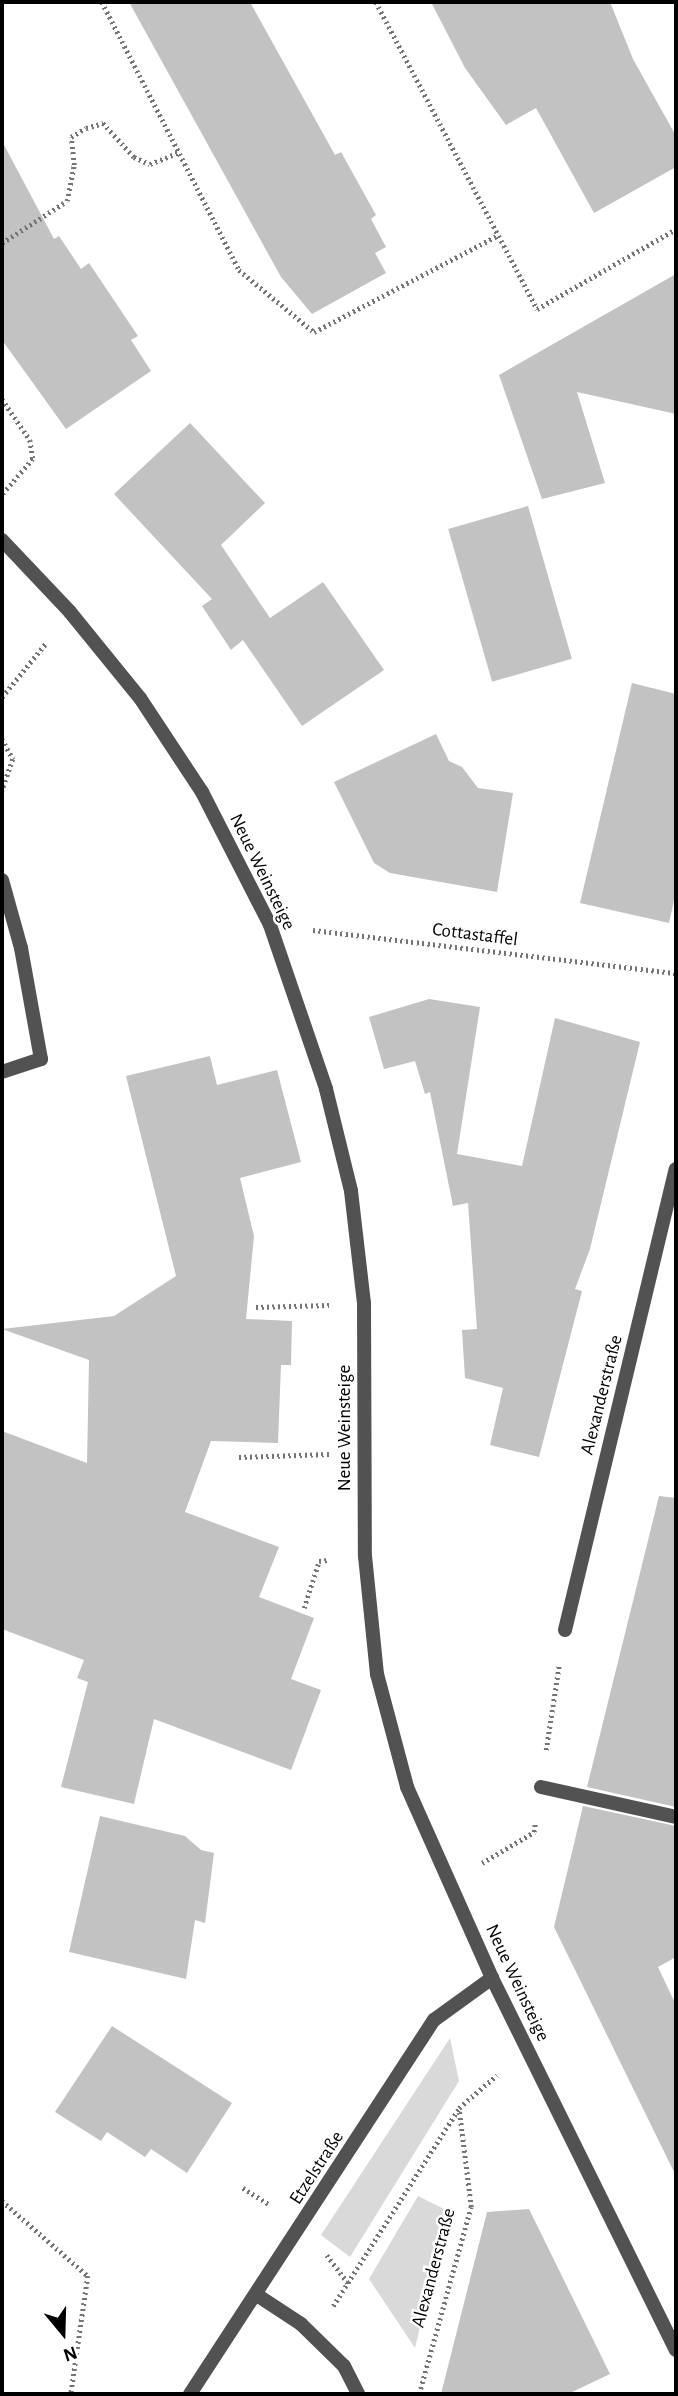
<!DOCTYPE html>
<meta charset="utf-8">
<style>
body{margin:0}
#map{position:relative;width:678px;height:2396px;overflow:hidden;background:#fff;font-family:"Alegreya Sans",sans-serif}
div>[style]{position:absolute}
.green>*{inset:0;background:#d9d9d9}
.building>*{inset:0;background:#c2c2c2;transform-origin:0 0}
.path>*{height:4.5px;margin-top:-2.25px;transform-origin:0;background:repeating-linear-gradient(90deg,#747474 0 2px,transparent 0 5.5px)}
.service>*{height:14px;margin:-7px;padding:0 7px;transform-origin:7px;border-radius:7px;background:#525252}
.minor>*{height:14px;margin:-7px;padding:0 7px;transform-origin:7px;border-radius:7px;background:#525252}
.tertiary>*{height:14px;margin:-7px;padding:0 7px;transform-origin:7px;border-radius:7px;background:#525252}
span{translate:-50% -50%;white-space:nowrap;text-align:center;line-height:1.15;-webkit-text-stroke:5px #fff;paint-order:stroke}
.street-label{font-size:19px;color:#000}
.frame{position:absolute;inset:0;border:4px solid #000;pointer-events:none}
.north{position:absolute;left:28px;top:2298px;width:70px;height:70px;-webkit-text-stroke:5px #fff;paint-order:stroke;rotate:161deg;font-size:19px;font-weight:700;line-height:28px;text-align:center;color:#000}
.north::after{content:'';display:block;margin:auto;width:24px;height:32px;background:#000;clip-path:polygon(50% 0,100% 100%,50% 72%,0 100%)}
</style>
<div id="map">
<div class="green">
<div style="clip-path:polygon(450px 2038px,459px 2081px,350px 2257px,321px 2235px)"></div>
<div style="clip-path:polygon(418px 2196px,448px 2211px,415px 2348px,369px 2279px)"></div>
</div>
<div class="building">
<div style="clip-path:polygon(129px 2px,250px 2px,335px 155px,341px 152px,376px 215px,371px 219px,386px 247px,375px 253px,386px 273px,312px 314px,281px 277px)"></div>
<div style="clip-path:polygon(431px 2px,610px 2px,633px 59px,676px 136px,676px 167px,594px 213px,536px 108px,506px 125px,465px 68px)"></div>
<div style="clip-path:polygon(2px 141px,54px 239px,59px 236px,81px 269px,89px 263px,138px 336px,131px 340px,151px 371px,66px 429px,2px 340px)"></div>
<div style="clip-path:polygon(676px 274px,676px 414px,577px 392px,605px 483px,542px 499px,499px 375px)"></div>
<div style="clip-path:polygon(190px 423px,265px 503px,221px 545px,270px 618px,323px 582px,384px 670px,302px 726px,243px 640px,231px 650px,202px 606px,212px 599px,114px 494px)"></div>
<div style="left:528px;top:506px;width:159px;height:83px;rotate:74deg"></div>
<div style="clip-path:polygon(632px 683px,676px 694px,676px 891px,669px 923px,580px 903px)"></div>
<div style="clip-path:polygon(436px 734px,449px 761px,462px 767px,478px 788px,513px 793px,497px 892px,390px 873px,374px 863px,334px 782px)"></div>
<div style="clip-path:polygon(429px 999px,480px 1007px,457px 1154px,522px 1166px,555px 1018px,640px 1042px,590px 1249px,575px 1289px,582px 1291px,539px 1457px,490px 1445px,503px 1388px,465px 1378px,462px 1330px,477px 1329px,468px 1203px,453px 1206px,430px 1092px,425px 1094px,415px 1061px,384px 1069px,369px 1017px)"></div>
<div style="clip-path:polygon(210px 1056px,217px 1085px,277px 1070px,301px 1162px,240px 1178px,254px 1236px,246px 1319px,292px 1321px,291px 1365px,281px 1365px,278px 1443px,211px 1441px,185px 1512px,279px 1547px,259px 1597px,314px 1618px,291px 1679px,321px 1690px,291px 1770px,154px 1719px,134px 1804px,61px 1787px,88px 1682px,77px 1678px,84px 1660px,2px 1629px,2px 1431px,87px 1463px,89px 1360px,2px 1329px,114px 1316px,176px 1276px,126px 1076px)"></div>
<div style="clip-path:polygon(659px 1496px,676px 1498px,676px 1807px,587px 1787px)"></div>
<div style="clip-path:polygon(583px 1806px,676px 1826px,676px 1957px,658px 1967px,676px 2005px,676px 2176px,554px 1927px)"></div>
<div style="clip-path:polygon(100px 1816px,185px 1836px,201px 1850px,214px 1853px,205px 1923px,195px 1920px,186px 1979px,69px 1952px)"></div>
<div style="clip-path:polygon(112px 2026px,232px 2103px,187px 2173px,151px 2149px,145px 2157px,107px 2132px,101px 2141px,55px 2112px)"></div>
<div style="clip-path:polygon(529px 2209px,610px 2374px,568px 2394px,441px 2394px,487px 2212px)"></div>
</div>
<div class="path">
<div style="left:102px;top:2px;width:301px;rotate:62.9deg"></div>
<div style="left:239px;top:270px;width:97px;rotate:39.6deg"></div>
<div style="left:314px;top:332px;width:209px;rotate:-27.7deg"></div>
<div style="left:376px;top:2px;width:347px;rotate:62.3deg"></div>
<div style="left:537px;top:309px;width:160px;rotate:-29.9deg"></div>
<div style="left:2px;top:243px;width:77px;rotate:-32.9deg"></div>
<div style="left:67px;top:201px;width:37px;rotate:-79deg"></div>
<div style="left:74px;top:165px;width:28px;rotate:-96deg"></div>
<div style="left:71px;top:137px;width:17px;rotate:-31deg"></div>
<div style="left:86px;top:128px;width:18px;rotate:-16deg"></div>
<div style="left:103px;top:123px;width:46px;rotate:47.6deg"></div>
<div style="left:134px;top:157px;width:17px;rotate:24deg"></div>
<div style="left:150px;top:164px;width:31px;rotate:-22deg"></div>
<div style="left:2px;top:399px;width:50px;rotate:55.7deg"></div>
<div style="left:30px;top:440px;width:19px;rotate:81deg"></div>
<div style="left:33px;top:459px;width:48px;rotate:130.7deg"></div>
<div style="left:2px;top:697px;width:70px;rotate:-50.8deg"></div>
<div style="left:2px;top:739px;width:23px;rotate:61deg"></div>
<div style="left:13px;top:759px;width:34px;rotate:109deg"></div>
<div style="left:313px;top:930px;width:366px;rotate:6.8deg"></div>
<div style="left:256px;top:1307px;width:73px;rotate:-1.6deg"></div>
<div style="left:239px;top:1457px;width:90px;rotate:-1.9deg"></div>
<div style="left:304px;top:1608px;width:49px;rotate:-72.3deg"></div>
<div style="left:319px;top:1561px;width:9px;rotate:-6deg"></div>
<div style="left:546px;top:1750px;width:86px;rotate:-81.3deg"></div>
<div style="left:482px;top:1863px;width:61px;rotate:-30.8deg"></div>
<div style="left:534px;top:1832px;width:8px;rotate:-83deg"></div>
<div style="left:243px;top:2188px;width:31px;rotate:32deg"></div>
<div style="left:2px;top:2201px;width:114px;rotate:41.1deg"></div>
<div style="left:88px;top:2276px;width:119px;rotate:98.2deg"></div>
<div style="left:327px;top:2255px;width:38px;rotate:53deg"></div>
<div style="left:333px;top:2306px;width:235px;rotate:-57.5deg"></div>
<div style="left:459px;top:2108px;width:50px;rotate:-41deg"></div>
<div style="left:419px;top:2394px;width:194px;rotate:-74.5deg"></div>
<div style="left:471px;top:2207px;width:99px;rotate:-97deg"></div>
</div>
<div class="service">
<div style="left:2px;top:880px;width:71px;rotate:74.4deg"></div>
<div style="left:21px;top:948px;width:113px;rotate:79.8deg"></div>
<div style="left:41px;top:1059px;width:41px;rotate:161.6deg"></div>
<div style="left:541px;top:1787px;width:138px;rotate:12.5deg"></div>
</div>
<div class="minor">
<div style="left:565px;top:1630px;width:474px;rotate:-76.5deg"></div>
<div style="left:257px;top:2295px;width:53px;rotate:33.4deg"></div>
<div style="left:301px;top:2324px;width:60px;rotate:44.3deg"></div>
<div style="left:344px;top:2366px;width:31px;rotate:63deg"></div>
<div style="left:190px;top:2394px;width:447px;rotate:-56.9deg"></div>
<div style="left:434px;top:2020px;width:72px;rotate:-35.9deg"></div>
</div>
<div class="tertiary">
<div style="left:2px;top:540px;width:99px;rotate:46.6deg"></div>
<div style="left:70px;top:612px;width:111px;rotate:50.9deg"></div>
<div style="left:140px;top:698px;width:113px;rotate:56.6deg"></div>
<div style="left:202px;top:792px;width:149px;rotate:62.9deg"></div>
<div style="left:270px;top:925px;width:173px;rotate:71.1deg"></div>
<div style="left:326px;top:1089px;width:105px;rotate:76.2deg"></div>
<div style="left:351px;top:1191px;width:113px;rotate:83.4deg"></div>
<div style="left:364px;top:1303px;width:253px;rotate:89.8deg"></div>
<div style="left:365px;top:1556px;width:119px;rotate:84.2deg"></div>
<div style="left:377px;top:1674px;width:117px;rotate:75.1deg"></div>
<div style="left:407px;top:1787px;width:209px;rotate:66deg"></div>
<div style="left:492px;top:1978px;width:415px;rotate:63.7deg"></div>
</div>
<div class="street-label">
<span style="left:262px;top:872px;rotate:64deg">Neue Weinsteige</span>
<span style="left:475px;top:935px;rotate:7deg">Cottastaffel</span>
<span style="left:602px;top:1395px;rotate:-76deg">Alexanderstraße</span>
<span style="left:345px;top:1428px;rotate:-90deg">Neue Weinsteige</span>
<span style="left:517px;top:1983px;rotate:65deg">Neue Weinsteige</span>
<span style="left:317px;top:2168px;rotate:-57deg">Etzelstraße</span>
<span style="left:434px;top:2268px;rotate:-75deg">Alexanderstraße</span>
</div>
<div class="frame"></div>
<div class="north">N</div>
</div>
